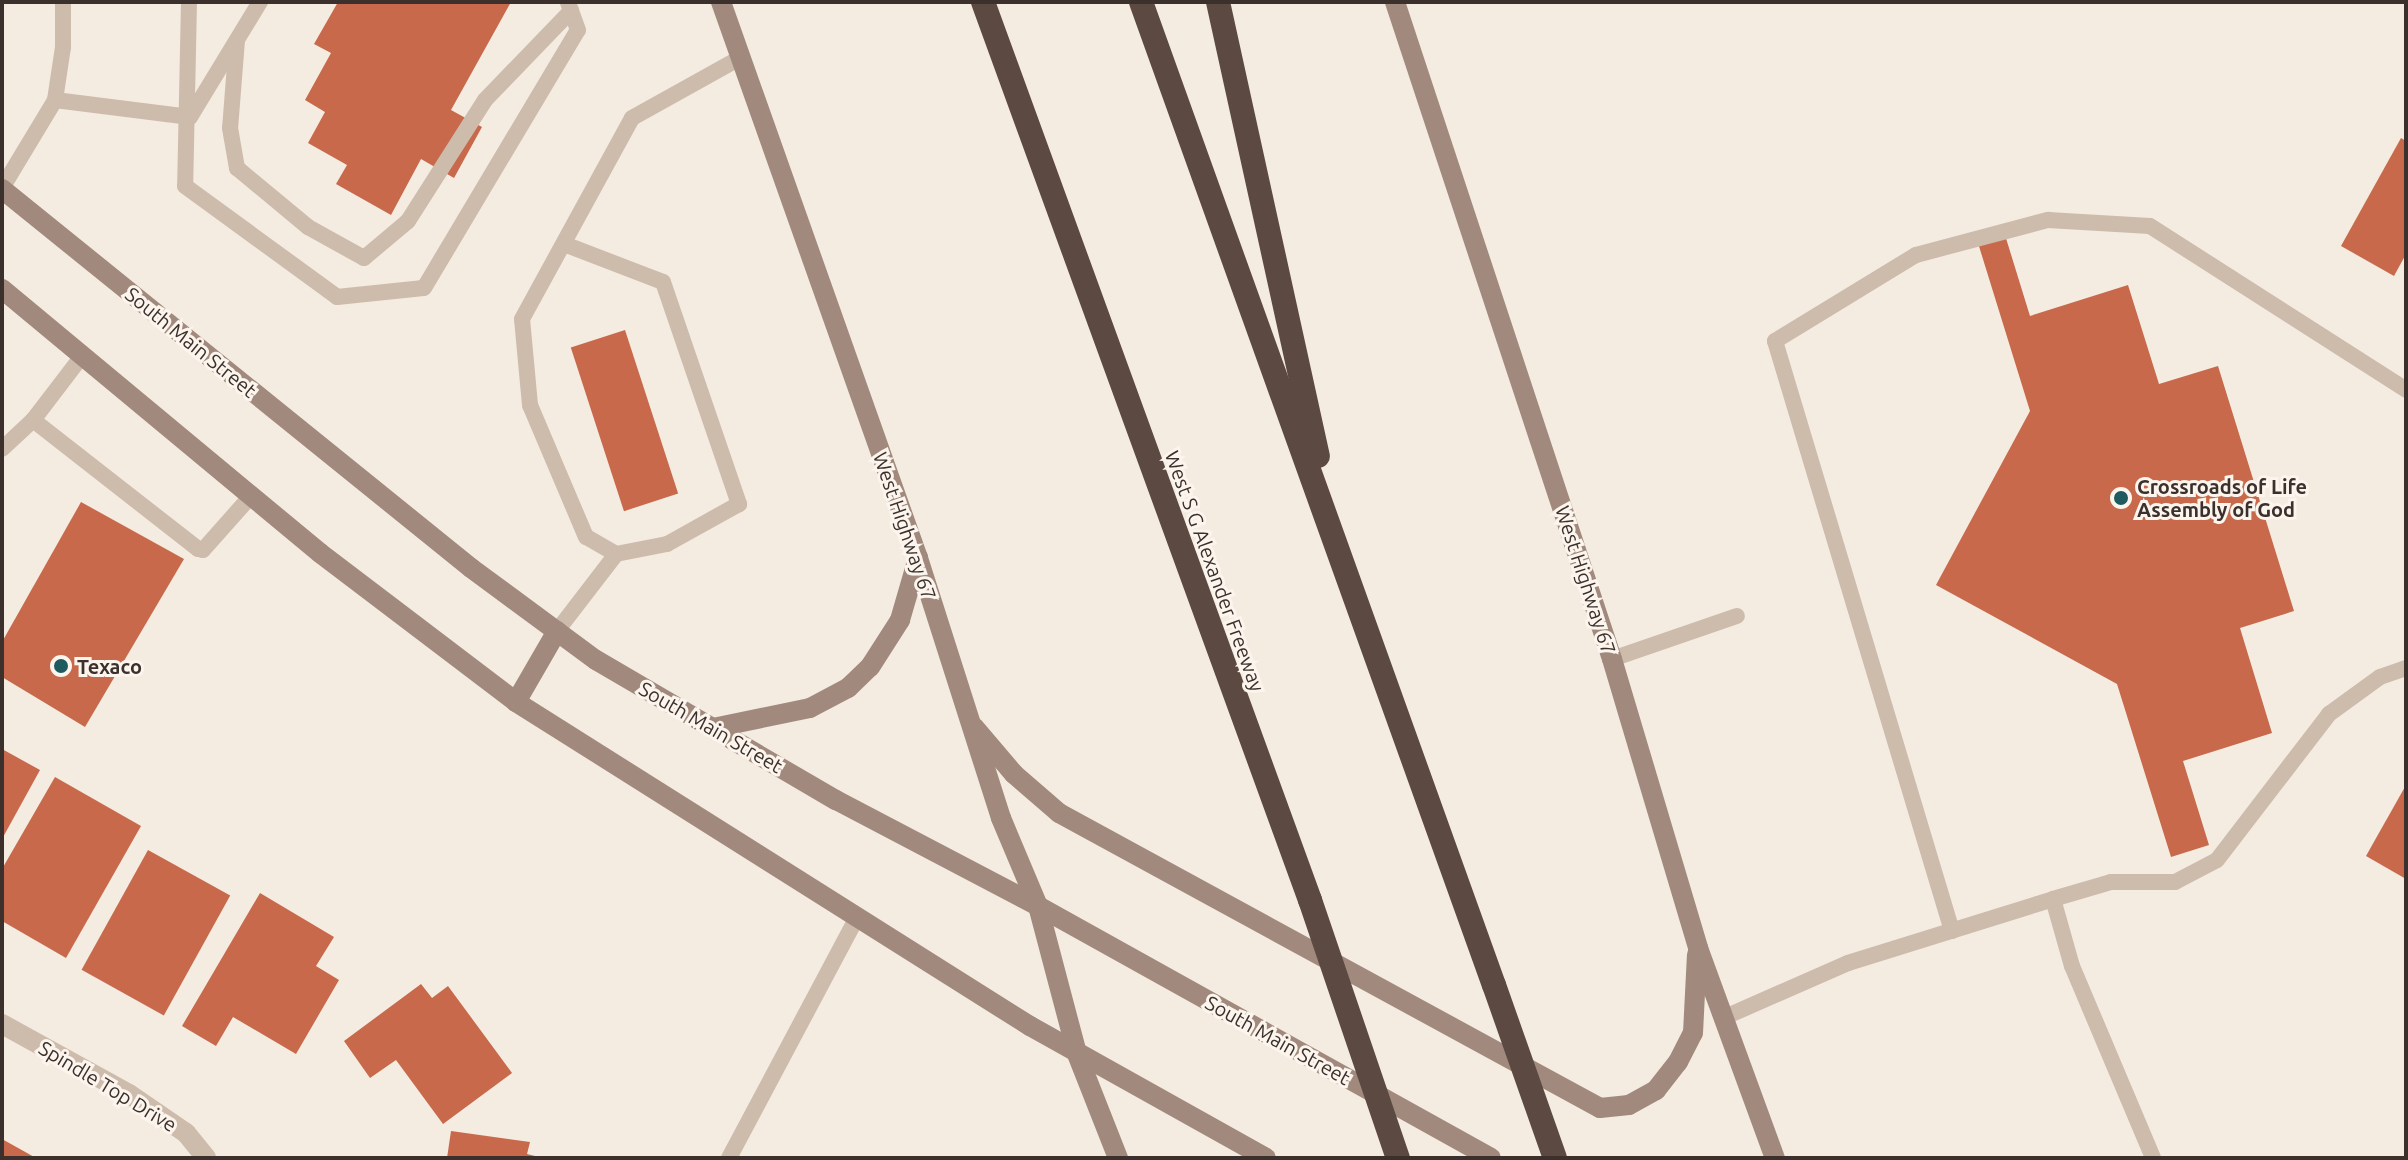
<!DOCTYPE html>
<style>
body{margin:0}
#map{position:relative;width:2408px;height:1160px;overflow:hidden;background:#f4ebe1;font-family:Ubuntu,sans-serif}
div>[style]{position:absolute}
.building>*{inset:0;background:#c8694b;transform-origin:0 0}
.lane>*{height:16px;margin:-8px;padding:0 8px;transform-origin:8px;border-radius:8px;background:#cdbbac}
.street>*{height:20px;margin:-10px;padding:0 10px;transform-origin:10px;border-radius:10px;background:#cdbbac}
.secondary>*{height:20px;margin:-10px;padding:0 10px;transform-origin:10px;border-radius:10px;background:#a18a7d}
.highway>*{height:24px;margin:-12px;padding:0 12px;transform-origin:12px;border-radius:12px;background:#5c4a42}
.highway-bridge>*{height:24px;margin:-12px;padding:0 12px;transform-origin:12px;border-radius:12px;background:#5c4a42}
.dots>*{width:22px;height:22px;translate:-50% -50%;box-sizing:border-box;border:4px solid #fbf5ee;border-radius:50%}
span{translate:-50% -50%;white-space:nowrap;text-align:center;line-height:1.15;-webkit-text-stroke:6px #fbf5ee;paint-order:stroke}
.street-label{font-size:20px;color:#3b302b}
.poi-label{font-size:20px;color:#3b302b;font-weight:700}
.left{translate:0 -50%;text-align:left}
.frame{position:absolute;inset:0;border:4px solid #3b302b;pointer-events:none}
</style>
<div id="map">
<div class="building">
<div style="clip-path:polygon(338px 2px,511px 2px,451px 110px,482px 127px,454px 178px,421px 159px,391px 215px,336px 184px,347px 165px,308px 143px,325px 112px,305px 100px,331px 53px,314px 44px)"></div>
<div style="clip-path:polygon(2401px 138px,2406px 141px,2406px 254px,2394px 276px,2341px 246px)"></div>
<div style="clip-path:polygon(2005px 235px,2030px 316px,2128px 285px,2159px 384px,2218px 366px,2294px 611px,2240px 628px,2272px 733px,2183px 761px,2209px 845px,2171px 857px,2117px 684px,1936px 585px,2030px 411px,1978px 243px)"></div>
<div style="left:625px;top:330px;width:172px;height:57px;rotate:72deg"></div>
<div style="clip-path:polygon(81px 502px,184px 559px,85px 727px,2px 677px,2px 642px)"></div>
<div style="clip-path:polygon(2px 749px,40px 770px,2px 839px)"></div>
<div style="clip-path:polygon(55px 777px,141px 826px,66px 958px,2px 921px,2px 869px)"></div>
<div style="clip-path:polygon(2406px 785px,2406px 879px,2366px 856px)"></div>
<div style="left:148px;top:850px;width:94px;height:137px;rotate:29deg"></div>
<div style="clip-path:polygon(260px 893px,334px 937px,316px 966px,339px 980px,296px 1054px,233px 1017px,216px 1046px,182px 1026px)"></div>
<div style="clip-path:polygon(421px 984px,432px 998px,448px 986px,512px 1073px,443px 1124px,396px 1060px,370px 1078px,344px 1041px)"></div>
<div style="clip-path:polygon(451px 1131px,530px 1142px,527px 1154px,543px 1158px,447px 1158px)"></div>
<div style="clip-path:polygon(2px 1139px,36px 1158px,2px 1158px)"></div>
</div>
<div class="lane">
<div style="left:189px;top:2px;width:184px;rotate:91.2deg"></div>
<div style="left:185px;top:186px;width:188px;rotate:36.1deg"></div>
<div style="left:337px;top:297px;width:87px;rotate:-5.9deg"></div>
<div style="left:424px;top:288px;width:300px;rotate:-59.2deg"></div>
<div style="left:578px;top:30px;width:30px;rotate:-110deg"></div>
<div style="left:237px;top:40px;width:88px;rotate:94.5deg"></div>
<div style="left:230px;top:128px;width:41px;rotate:80.1deg"></div>
<div style="left:237px;top:168px;width:92px;rotate:39.7deg"></div>
<div style="left:308px;top:227px;width:64px;rotate:29deg"></div>
<div style="left:364px;top:258px;width:57px;rotate:-40.1deg"></div>
<div style="left:408px;top:221px;width:143px;rotate:-57.5deg"></div>
<div style="left:485px;top:100px;width:124px;rotate:-46deg"></div>
<div style="left:55px;top:100px;width:136px;rotate:7.2deg"></div>
<div style="left:190px;top:117px;width:135px;rotate:-58.7deg"></div>
<div style="left:2px;top:188px;width:103px;rotate:-58.9deg"></div>
<div style="left:55px;top:100px;width:54px;rotate:-81.4deg"></div>
<div style="left:63px;top:47px;width:45px;rotate:-90deg"></div>
<div style="left:564px;top:244px;width:106px;rotate:21deg"></div>
<div style="left:663px;top:282px;width:235px;rotate:71.1deg"></div>
<div style="left:739px;top:504px;width:82px;rotate:150.9deg"></div>
<div style="left:667px;top:544px;width:52px;rotate:168.9deg"></div>
<div style="left:616px;top:554px;width:34px;rotate:-150deg"></div>
<div style="left:586px;top:537px;width:143px;rotate:-113deg"></div>
<div style="left:530px;top:405px;width:86px;rotate:-95.3deg"></div>
<div style="left:522px;top:319px;width:229px;rotate:-61.3deg"></div>
<div style="left:632px;top:118px;width:124px;rotate:-29.1deg"></div>
<div style="left:82px;top:356px;width:81px;rotate:127.4deg"></div>
<div style="left:33px;top:420px;width:209px;rotate:38deg"></div>
<div style="left:198px;top:549px;width:5px;rotate:11deg"></div>
<div style="left:203px;top:550px;width:72px;rotate:-48.4deg"></div>
<div style="left:2px;top:449px;width:42px;rotate:-43.1deg"></div>
<div style="left:557px;top:631px;width:97px;rotate:-52.5deg"></div>
<div style="left:1612px;top:659px;width:132px;rotate:-19deg"></div>
<div style="left:2053px;top:899px;width:70px;rotate:74.2deg"></div>
<div style="left:2072px;top:966px;width:208px;rotate:67.1deg"></div>
<div style="left:1952px;top:931px;width:616px;rotate:-106.7deg"></div>
<div style="left:1775px;top:341px;width:165px;rotate:-31.4deg"></div>
<div style="left:1916px;top:255px;width:137px;rotate:-14.9deg"></div>
<div style="left:2048px;top:220px;width:102px;rotate:3.4deg"></div>
<div style="left:2150px;top:226px;width:304px;rotate:32.6deg"></div>
<div style="left:1725px;top:1017px;width:134px;rotate:-23.7deg"></div>
<div style="left:1848px;top:963px;width:215px;rotate:-17.3deg"></div>
<div style="left:2053px;top:899px;width:60px;rotate:-16.3deg"></div>
<div style="left:2111px;top:882px;width:64px"></div>
<div style="left:2175px;top:882px;width:47px;rotate:-27.6deg"></div>
<div style="left:2217px;top:860px;width:184px;rotate:-52.5deg"></div>
<div style="left:2329px;top:714px;width:63px;rotate:-36deg"></div>
<div style="left:2380px;top:677px;width:28px;rotate:-19deg"></div>
<div style="left:729px;top:1158px;width:273px;rotate:-62deg"></div>
</div>
<div class="street">
<div style="left:2px;top:1024px;width:145px;rotate:28.9deg"></div>
<div style="left:129px;top:1094px;width:69px;rotate:34.4deg"></div>
<div style="left:186px;top:1133px;width:32px;rotate:51deg"></div>
</div>
<div class="secondary">
<div style="left:721px;top:2px;width:590px;rotate:70.49deg"></div>
<div style="left:918px;top:558px;width:273px;rotate:72.3deg"></div>
<div style="left:1001px;top:818px;width:95px;rotate:67.2deg"></div>
<div style="left:1038px;top:906px;width:153px;rotate:75.2deg"></div>
<div style="left:1077px;top:1054px;width:112px;rotate:68.5deg"></div>
<div style="left:1395px;top:2px;width:692px;rotate:71.72deg"></div>
<div style="left:1612px;top:659px;width:302px;rotate:73.4deg"></div>
<div style="left:1698px;top:948px;width:224px;rotate:69.9deg"></div>
<div style="left:2px;top:189px;width:603px;rotate:38.94deg"></div>
<div style="left:471px;top:568px;width:155px;rotate:36.4deg"></div>
<div style="left:596px;top:660px;width:278px;rotate:30.3deg"></div>
<div style="left:836px;top:800px;width:228px;rotate:27.7deg"></div>
<div style="left:1038px;top:906px;width:518px;rotate:29.09deg"></div>
<div style="left:2px;top:289px;width:413px;rotate:39.7deg"></div>
<div style="left:320px;top:553px;width:246px;rotate:37.2deg"></div>
<div style="left:516px;top:702px;width:608px;rotate:32.23deg"></div>
<div style="left:1030px;top:1026px;width:270px;rotate:29.2deg"></div>
<div style="left:516px;top:702px;width:82px;rotate:-60deg"></div>
<div style="left:974px;top:727px;width:62px;rotate:49.6deg"></div>
<div style="left:1014px;top:774px;width:60px;rotate:40.9deg"></div>
<div style="left:1059px;top:813px;width:616px;rotate:28.6deg"></div>
<div style="left:1600px;top:1108px;width:29px;rotate:-6deg"></div>
<div style="left:1629px;top:1105px;width:31px;rotate:-29deg"></div>
<div style="left:1656px;top:1090px;width:36px;rotate:-52deg"></div>
<div style="left:1678px;top:1062px;width:33px;rotate:-63deg"></div>
<div style="left:1693px;top:1033px;width:78px;rotate:-87.1deg"></div>
<div style="left:713px;top:728px;width:99px;rotate:-11.7deg"></div>
<div style="left:810px;top:708px;width:43px;rotate:-27.8deg"></div>
<div style="left:848px;top:688px;width:30px;rotate:-44deg"></div>
<div style="left:870px;top:667px;width:56px;rotate:-57.4deg"></div>
<div style="left:900px;top:620px;width:65px;rotate:-73.8deg"></div>
</div>
<div class="highway">
<div style="left:983px;top:2px;width:956px;rotate:69.99deg"></div>
<div style="left:1141px;top:2px;width:1044px;rotate:70.25deg"></div>
<div style="left:1218px;top:2px;width:465px;rotate:77.6deg"></div>
</div>
<div class="highway-bridge">
<div style="left:1310px;top:900px;width:273px;rotate:71.2deg"></div>
<div style="left:1494px;top:985px;width:183px;rotate:70.6deg"></div>
</div>
<div class="dots">
<div style="left:2121px;top:498px;background:#1f5a5e"></div>
<div style="left:61px;top:666px;background:#1f5a5e"></div>
</div>
<div class="street-label">
<span style="left:191px;top:342px;rotate:39deg">South Main Street</span>
<span style="left:905px;top:526px;rotate:71deg">West Highway 67</span>
<span style="left:1215px;top:571px;rotate:70deg">West S G Alexander Freeway</span>
<span style="left:1586px;top:580px;rotate:72deg">West Highway 67</span>
<span style="left:711px;top:727px;rotate:30deg">South Main Street</span>
<span style="left:1278px;top:1040px;rotate:29deg">South Main Street</span>
<span style="left:108px;top:1086px;rotate:31deg">Spindle Top Drive</span>
</div>
<div class="poi-label">
<span class="left" style="left:2137px;top:498px">Crossroads of Life<br>Assembly of God</span>
<span class="left" style="left:77px;top:666px">Texaco</span>
</div>
<div class="frame"></div>
</div>
